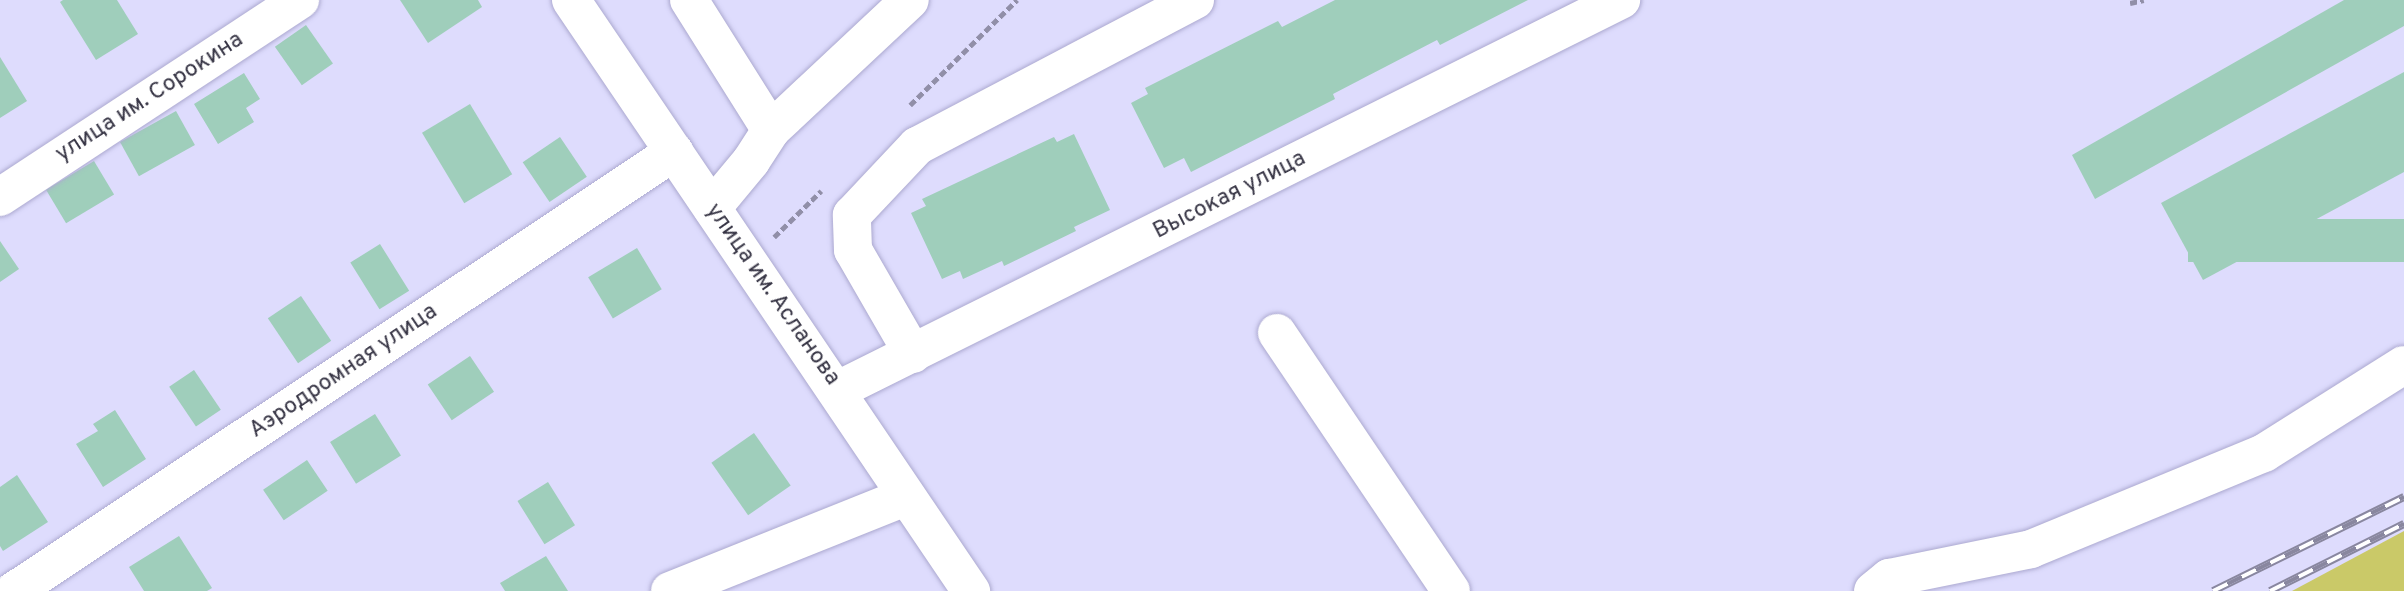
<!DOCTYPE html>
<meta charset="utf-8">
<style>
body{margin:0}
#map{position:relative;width:2404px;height:591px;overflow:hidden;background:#dedcfd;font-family:Overpass,sans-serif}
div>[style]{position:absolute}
.green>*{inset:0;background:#cac968}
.building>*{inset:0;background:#9fcebb;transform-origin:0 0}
.path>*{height:4.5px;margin-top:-2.25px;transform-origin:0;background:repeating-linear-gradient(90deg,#918fa8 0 7px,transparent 0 10.5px)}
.roads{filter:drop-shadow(0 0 2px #aca9d0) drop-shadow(0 0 2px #aca9d0)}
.minor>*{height:38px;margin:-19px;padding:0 19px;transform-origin:19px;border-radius:19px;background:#fff}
.rail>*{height:8px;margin-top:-4px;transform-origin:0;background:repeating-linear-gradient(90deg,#fff 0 16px,#89879f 0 32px);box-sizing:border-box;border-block:2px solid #89879f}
span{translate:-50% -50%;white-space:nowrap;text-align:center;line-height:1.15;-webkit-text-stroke:5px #fff;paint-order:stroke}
.street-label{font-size:23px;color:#363444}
</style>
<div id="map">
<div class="green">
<div style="clip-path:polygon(2404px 531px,2404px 591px,2292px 591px)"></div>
</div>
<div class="building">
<div style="clip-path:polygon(63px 0,117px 0,138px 34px,96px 60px,60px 2px)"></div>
<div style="clip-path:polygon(400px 0,478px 0,482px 7px,428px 43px)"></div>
<div style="clip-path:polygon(1335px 0,1528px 0,1440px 45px,1437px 40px,1333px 94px,1335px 99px,1191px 172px,1184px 158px,1164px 168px,1131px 103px,1148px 94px,1145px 88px,1278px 21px,1282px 27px)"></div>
<div style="clip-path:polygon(2344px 0,2404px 0,2404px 26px,2095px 199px,2072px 155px)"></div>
<div style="left:306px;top:25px;width:47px;height:38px;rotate:55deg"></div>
<div style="clip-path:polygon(0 57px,27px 101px,0 118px)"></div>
<div style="clip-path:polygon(2404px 72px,2404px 172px,2203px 280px,2161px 203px)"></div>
<div style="clip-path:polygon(244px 73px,260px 99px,246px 108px,254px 122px,218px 144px,194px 104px)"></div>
<div style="left:470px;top:104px;width:82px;height:56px;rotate:59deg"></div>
<div style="left:176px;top:111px;width:39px;height:64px;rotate:61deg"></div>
<div style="clip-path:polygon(1074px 134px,1110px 210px,1074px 227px,1076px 231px,1004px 266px,1002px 261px,963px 279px,960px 271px,942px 279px,911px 213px,926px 206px,922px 199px,1054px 137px,1057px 142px)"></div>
<div style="left:560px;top:137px;width:48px;height:45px;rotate:56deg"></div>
<div style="left:94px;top:161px;width:39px;height:56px;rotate:59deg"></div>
<div style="left:2404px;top:219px;width:43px;height:216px;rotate:90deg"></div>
<div style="clip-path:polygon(0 241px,19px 269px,0 282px)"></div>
<div style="left:380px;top:244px;width:55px;height:35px;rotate:58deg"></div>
<div style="left:637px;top:248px;width:48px;height:57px;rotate:59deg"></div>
<div style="left:301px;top:296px;width:54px;height:40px;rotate:56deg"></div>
<div style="left:470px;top:356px;width:43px;height:51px;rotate:56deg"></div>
<div style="left:194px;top:370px;width:48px;height:30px;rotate:56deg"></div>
<div style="clip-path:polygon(115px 410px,146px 459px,103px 487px,76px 444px,98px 431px,93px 424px)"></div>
<div style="left:375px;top:414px;width:49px;height:53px;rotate:58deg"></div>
<div style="left:754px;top:433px;width:64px;height:52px;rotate:55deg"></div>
<div style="left:307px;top:460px;width:37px;height:53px;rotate:56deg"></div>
<div style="clip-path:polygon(17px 475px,48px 522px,3px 551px,0 546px,0 487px)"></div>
<div style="left:548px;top:482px;width:51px;height:36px;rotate:58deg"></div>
<div style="clip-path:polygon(179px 536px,212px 588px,207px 591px,144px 591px,129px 567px)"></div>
<div style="clip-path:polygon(546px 556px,568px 591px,505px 591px,500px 583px)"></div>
</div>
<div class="path">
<div style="left:2130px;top:3px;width:14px;rotate:-12deg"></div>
<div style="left:910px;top:105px;width:150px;rotate:-44.5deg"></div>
<div style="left:774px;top:237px;width:66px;rotate:-44.4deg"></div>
</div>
<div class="roads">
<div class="minor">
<div style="left:571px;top:0;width:714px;rotate:55.91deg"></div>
<div style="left:689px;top:0;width:154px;rotate:57.8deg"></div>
<div style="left:0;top:197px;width:359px;rotate:-33.3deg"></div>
<div style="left:712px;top:208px;width:61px;rotate:-50.3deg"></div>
<div style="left:751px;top:161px;width:37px;rotate:-57deg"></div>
<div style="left:771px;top:130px;width:190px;rotate:-43.1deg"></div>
<div style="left:1277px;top:333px;width:311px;rotate:56deg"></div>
<div style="left:913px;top:354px;width:120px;rotate:-120deg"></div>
<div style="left:853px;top:250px;width:35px;rotate:-92deg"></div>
<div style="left:852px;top:215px;width:95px;rotate:-46.7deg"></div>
<div style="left:917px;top:146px;width:314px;rotate:-27.7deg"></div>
<div style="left:838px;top:390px;width:875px;rotate:-26.48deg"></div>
<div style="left:14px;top:591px;width:793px;rotate:-33.63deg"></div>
<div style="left:670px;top:591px;width:253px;rotate:-21.8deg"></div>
<div style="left:1873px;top:591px;width:21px;rotate:-39deg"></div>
<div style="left:1889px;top:578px;width:145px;rotate:-11.5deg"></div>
<div style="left:2031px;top:549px;width:252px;rotate:-22.4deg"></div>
<div style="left:2264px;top:453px;width:165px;rotate:-32.2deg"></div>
</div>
</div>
<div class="rail">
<div style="left:2213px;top:591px;width:213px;rotate:-26.2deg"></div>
<div style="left:2270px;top:591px;width:150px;rotate:-26.6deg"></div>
</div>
<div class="street-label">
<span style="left:150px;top:98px;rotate:-33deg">улица им. Сорокина</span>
<span style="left:1230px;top:196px;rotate:-27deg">Высокая улица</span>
<span style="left:772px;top:295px;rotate:55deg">улица им. Асланова</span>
<span style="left:344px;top:372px;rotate:-34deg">Аэродромная улица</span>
</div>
</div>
